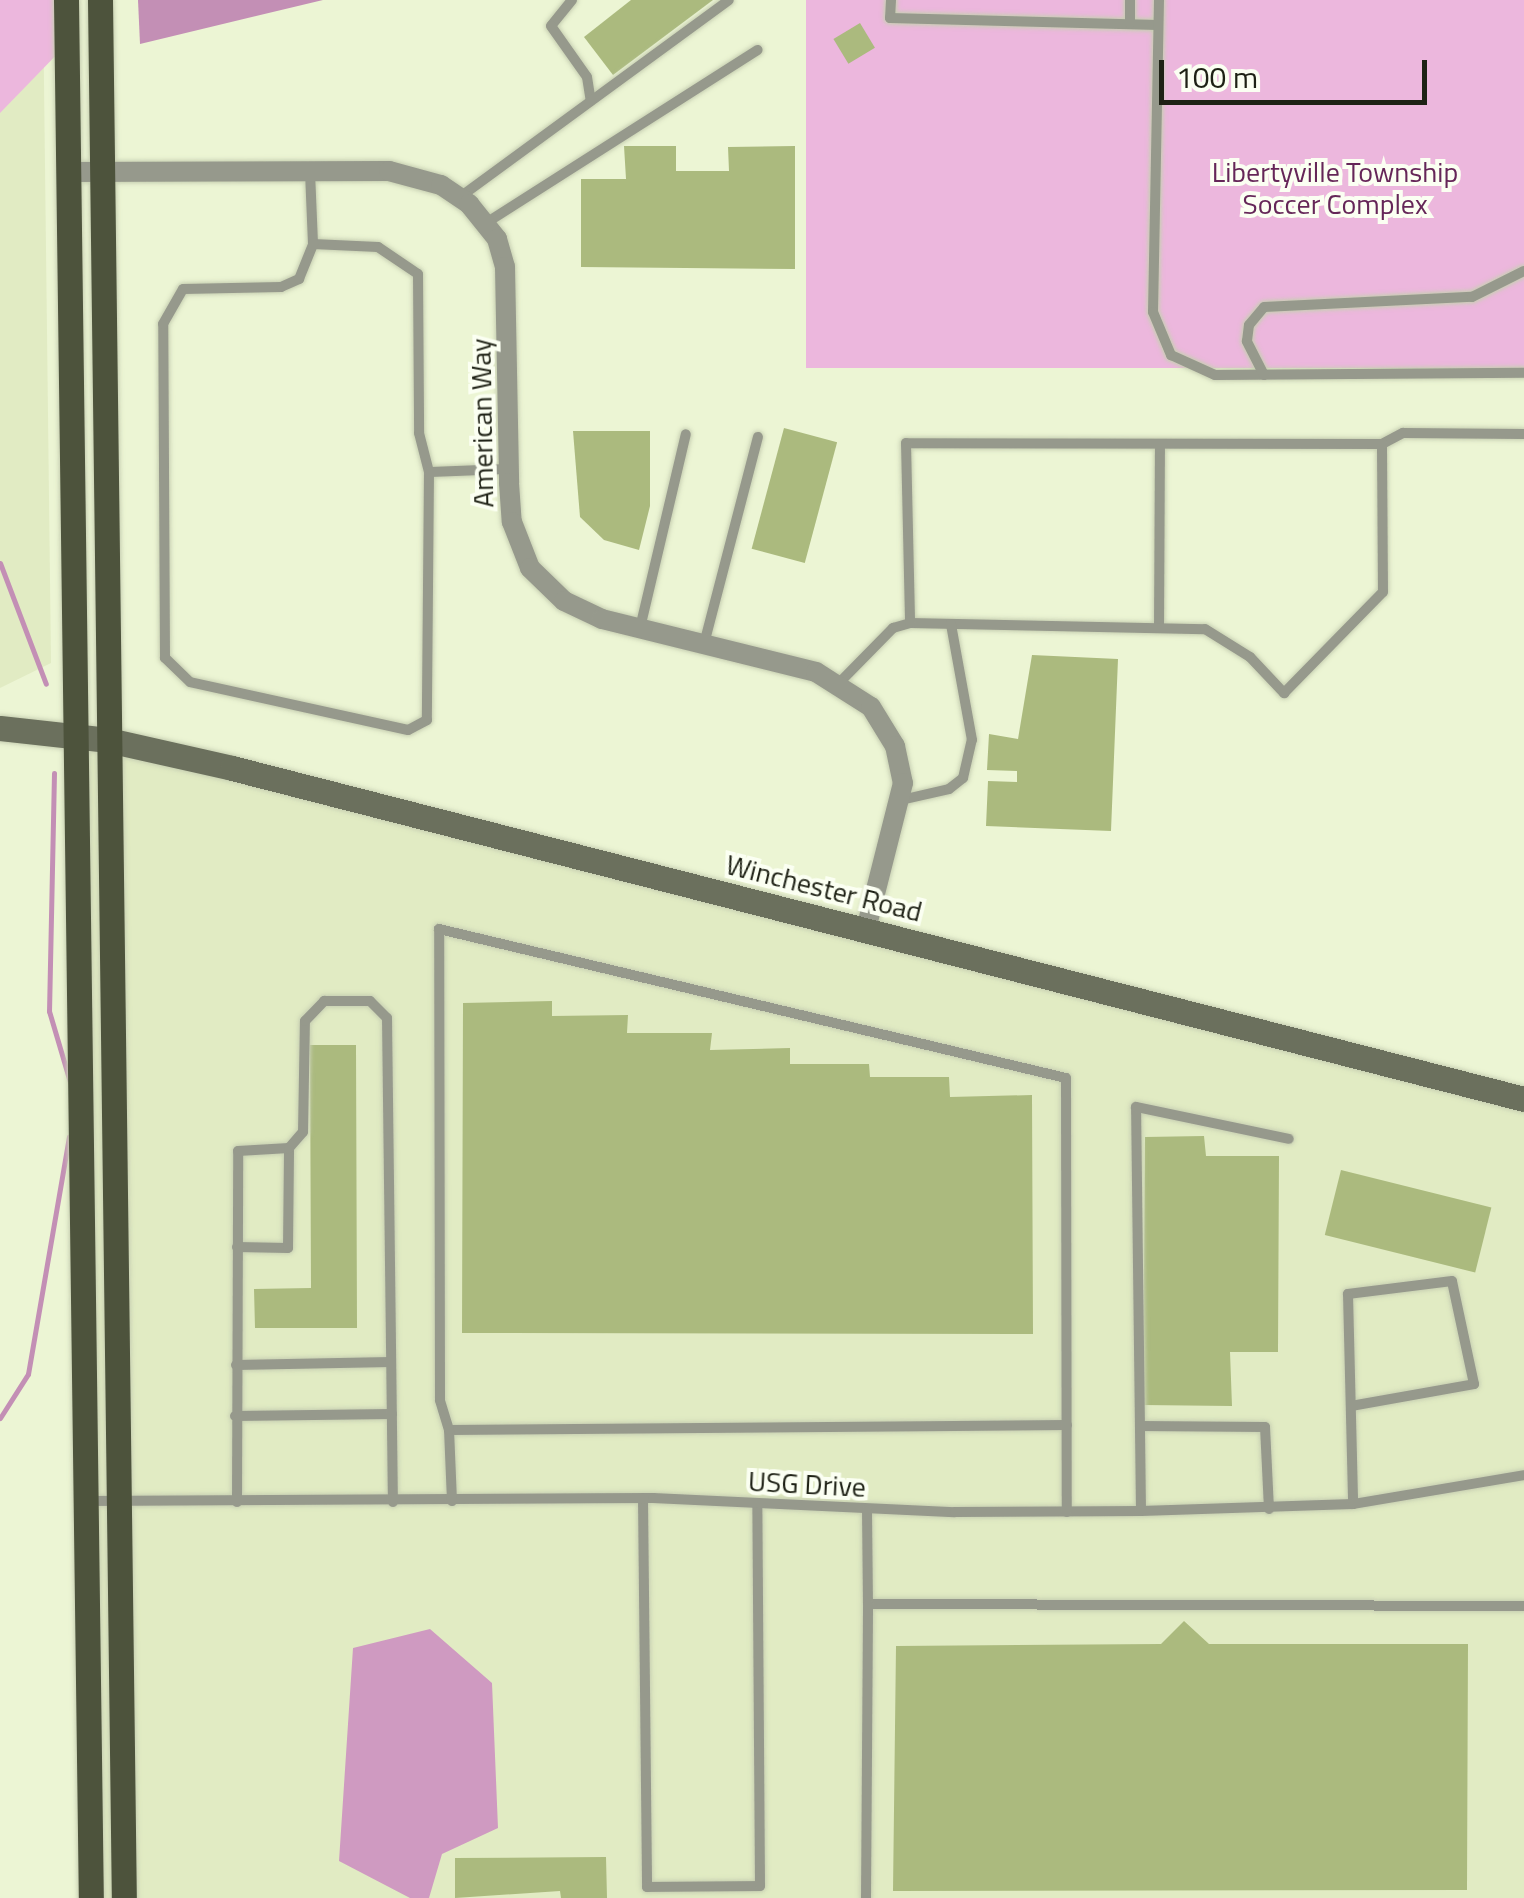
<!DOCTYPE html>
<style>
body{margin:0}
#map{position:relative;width:1524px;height:1898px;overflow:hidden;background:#ecf5d4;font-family:"Titillium Web",sans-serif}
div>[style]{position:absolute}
.built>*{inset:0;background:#e1ebc3}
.green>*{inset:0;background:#ecb7dd;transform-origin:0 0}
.forest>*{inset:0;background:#cf9ac1}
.water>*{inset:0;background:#c38fb5}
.stream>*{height:5px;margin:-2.5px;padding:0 2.5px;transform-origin:2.5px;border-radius:2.5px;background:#c38fb5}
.building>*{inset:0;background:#abba7e;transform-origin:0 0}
.roads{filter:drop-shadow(0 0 2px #c7cfb2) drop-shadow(0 0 2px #c7cfb2)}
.lane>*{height:10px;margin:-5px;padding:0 5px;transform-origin:5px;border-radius:5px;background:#96998c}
.street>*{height:20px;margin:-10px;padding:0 10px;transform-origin:10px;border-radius:10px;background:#96998c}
.secondary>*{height:25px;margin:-12.5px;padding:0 12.5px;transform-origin:12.5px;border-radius:12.5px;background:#6b705d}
.primary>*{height:25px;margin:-12.5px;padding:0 12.5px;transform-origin:12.5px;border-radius:12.5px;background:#4d533c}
span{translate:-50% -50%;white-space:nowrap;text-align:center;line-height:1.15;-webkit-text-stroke:8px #fbfff2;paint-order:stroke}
.park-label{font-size:28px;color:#652658}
.street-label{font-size:28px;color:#1e2115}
.scale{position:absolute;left:1159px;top:60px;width:268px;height:45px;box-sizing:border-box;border:5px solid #1e2115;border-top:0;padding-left:12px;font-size:30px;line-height:35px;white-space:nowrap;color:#1e2115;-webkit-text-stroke:8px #fbfff2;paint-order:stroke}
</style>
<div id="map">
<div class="built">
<div style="clip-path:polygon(0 0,43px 0,51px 663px,0 688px)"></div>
<div style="clip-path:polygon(89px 747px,161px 752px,1524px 1099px,1524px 1898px,99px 1898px)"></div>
</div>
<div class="green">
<div style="clip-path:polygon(0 0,66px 0,66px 45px,0 113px)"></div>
<div style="left:806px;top:0;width:718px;height:368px"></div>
</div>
<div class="forest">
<div style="clip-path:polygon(430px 1629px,492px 1683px,498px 1828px,442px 1854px,429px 1898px,410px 1898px,339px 1861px,353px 1648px)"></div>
</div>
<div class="water">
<div style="clip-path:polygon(138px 0,323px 0,140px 44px)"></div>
</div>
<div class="stream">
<div style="left:0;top:563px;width:129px;rotate:69.2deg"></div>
<div style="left:54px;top:773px;width:238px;rotate:91.2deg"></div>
<div style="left:49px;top:1011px;width:74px;rotate:73.5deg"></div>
<div style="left:0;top:1418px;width:52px;rotate:-57.5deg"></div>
<div style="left:28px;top:1374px;width:241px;rotate:-80.2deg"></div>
</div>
<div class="building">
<div style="clip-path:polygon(631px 0,713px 0,613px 75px,584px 37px)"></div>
<div style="left:860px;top:23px;width:29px;height:31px;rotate:59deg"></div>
<div style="clip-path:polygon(624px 146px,676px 146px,676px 171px,729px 171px,728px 147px,795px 146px,795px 269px,581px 267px,581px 179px,626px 179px)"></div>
<div style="left:784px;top:428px;width:55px;height:125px;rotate:15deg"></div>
<div style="clip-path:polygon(573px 431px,650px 431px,650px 506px,639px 550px,604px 540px,580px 517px)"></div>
<div style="clip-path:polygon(1032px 655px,1118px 659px,1111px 831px,986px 826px,988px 781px,1017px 782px,1017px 771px,987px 770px,989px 734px,1018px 739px)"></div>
<div style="clip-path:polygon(552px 1001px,552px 1016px,628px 1015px,627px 1033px,712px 1033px,710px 1050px,790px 1048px,790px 1064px,869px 1064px,870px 1077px,949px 1077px,950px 1097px,1032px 1095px,1033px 1334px,462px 1333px,463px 1003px)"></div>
<div style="clip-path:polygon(310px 1045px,356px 1045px,357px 1328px,255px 1328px,254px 1289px,311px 1288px)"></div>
<div style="clip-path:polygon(1204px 1136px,1206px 1156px,1279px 1156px,1278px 1352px,1230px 1352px,1232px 1406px,1143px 1405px,1145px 1137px)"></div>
<div style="left:1341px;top:1170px;width:155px;height:67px;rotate:14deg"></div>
<div style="clip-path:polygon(1184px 1621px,1209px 1644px,1468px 1644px,1467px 1890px,893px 1891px,896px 1646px,1161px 1644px)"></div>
<div style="clip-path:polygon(606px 1857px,607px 1898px,561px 1898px,560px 1891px,455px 1898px,455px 1858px)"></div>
</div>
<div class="roads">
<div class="lane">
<div style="left:572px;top:0;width:33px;rotate:129deg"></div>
<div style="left:551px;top:26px;width:62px;rotate:54.8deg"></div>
<div style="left:587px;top:77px;width:24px;rotate:81deg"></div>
<div style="left:891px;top:0;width:18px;rotate:93deg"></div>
<div style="left:890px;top:18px;width:268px;rotate:1.5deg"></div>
<div style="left:1159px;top:0;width:312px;rotate:91.1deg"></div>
<div style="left:1153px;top:312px;width:47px;rotate:67.3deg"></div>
<div style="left:1171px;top:355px;width:48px;rotate:24.4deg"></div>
<div style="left:1215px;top:375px;width:309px;rotate:-0.4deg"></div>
<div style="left:1130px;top:24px;width:24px;rotate:-90deg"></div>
<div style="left:310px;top:172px;width:72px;rotate:87.6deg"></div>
<div style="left:313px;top:244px;width:65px;rotate:2.6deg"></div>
<div style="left:378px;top:247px;width:48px;rotate:34deg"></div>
<div style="left:418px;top:274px;width:159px;rotate:89.6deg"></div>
<div style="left:419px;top:433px;width:40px;rotate:75.6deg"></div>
<div style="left:429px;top:472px;width:248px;rotate:90.5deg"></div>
<div style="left:427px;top:720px;width:21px;rotate:152deg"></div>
<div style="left:408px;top:730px;width:223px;rotate:-167.6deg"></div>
<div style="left:190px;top:682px;width:35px;rotate:-136deg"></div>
<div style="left:165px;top:658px;width:334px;rotate:-90.3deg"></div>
<div style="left:163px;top:324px;width:40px;rotate:-60.3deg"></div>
<div style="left:183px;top:289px;width:98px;rotate:-1.2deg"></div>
<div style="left:281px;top:287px;width:20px;rotate:-24deg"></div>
<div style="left:299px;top:279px;width:38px;rotate:-68deg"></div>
<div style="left:460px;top:197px;width:333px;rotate:-36.2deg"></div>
<div style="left:486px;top:223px;width:322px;rotate:-32.5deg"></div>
<div style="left:1264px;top:375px;width:38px;rotate:-117deg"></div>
<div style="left:1247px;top:341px;width:16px;rotate:-83deg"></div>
<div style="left:1249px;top:325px;width:23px;rotate:-50deg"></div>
<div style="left:1264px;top:307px;width:208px;rotate:-2.8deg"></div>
<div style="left:1472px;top:297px;width:58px;rotate:-26.6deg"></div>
<div style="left:1382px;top:444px;width:24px;rotate:-28deg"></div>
<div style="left:1403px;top:433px;width:121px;rotate:0.5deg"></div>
<div style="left:429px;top:472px;width:79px;rotate:-2.2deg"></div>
<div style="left:640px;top:628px;width:199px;rotate:-76.7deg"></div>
<div style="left:1159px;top:628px;width:184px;rotate:-89.7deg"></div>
<div style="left:704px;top:644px;width:214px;rotate:-75.4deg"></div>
<div style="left:840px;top:682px;width:76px;rotate:-45.5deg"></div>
<div style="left:893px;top:628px;width:18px;rotate:-16deg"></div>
<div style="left:910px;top:623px;width:295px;rotate:1.2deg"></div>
<div style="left:1205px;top:629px;width:53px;rotate:31.9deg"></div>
<div style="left:1250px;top:657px;width:50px;rotate:46.6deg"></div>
<div style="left:1284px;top:693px;width:141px;rotate:-45.6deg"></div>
<div style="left:1383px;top:592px;width:148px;rotate:-90.4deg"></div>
<div style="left:1382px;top:444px;width:476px;rotate:-179.9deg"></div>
<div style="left:906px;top:443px;width:180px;rotate:88.7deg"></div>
<div style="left:901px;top:800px;width:49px;rotate:-12.9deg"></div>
<div style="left:949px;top:789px;width:18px;rotate:-38deg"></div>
<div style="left:963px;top:778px;width:39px;rotate:-77deg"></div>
<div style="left:972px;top:740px;width:118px;rotate:-100.3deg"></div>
<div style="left:237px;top:1247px;width:51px;rotate:1.1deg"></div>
<div style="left:288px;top:1248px;width:100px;rotate:-89.4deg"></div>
<div style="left:236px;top:1365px;width:155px;rotate:-1.1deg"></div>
<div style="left:1351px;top:1406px;width:125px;rotate:-10.1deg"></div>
<div style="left:1474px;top:1384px;width:105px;rotate:-102.1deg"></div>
<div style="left:1452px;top:1281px;width:105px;rotate:172.9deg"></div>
<div style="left:1348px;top:1294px;width:210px;rotate:88.6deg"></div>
<div style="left:235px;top:1416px;width:157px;rotate:-0.7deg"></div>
<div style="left:1140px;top:1426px;width:125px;rotate:0.5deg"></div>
<div style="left:1265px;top:1427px;width:82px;rotate:87.2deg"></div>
<div style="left:449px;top:1430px;width:618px;rotate:-0.46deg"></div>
<div style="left:643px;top:1498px;width:389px;rotate:89.4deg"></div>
<div style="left:647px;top:1887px;width:113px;rotate:-0.5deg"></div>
<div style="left:760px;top:1886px;width:382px;rotate:-90.4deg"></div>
<div style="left:86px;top:1501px;width:567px;rotate:-0.3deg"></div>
<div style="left:653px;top:1498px;width:302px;rotate:2.7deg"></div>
<div style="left:955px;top:1512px;width:186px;rotate:-0.3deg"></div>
<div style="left:1141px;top:1511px;width:212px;rotate:-1.9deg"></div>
<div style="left:1353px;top:1504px;width:173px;rotate:-9.6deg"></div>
<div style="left:452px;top:1501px;width:71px;rotate:-92.4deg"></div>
<div style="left:449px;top:1430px;width:31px;rotate:-107deg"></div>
<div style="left:440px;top:1400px;width:471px;rotate:-90.1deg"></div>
<div style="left:439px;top:929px;width:644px;rotate:13.37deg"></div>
<div style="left:1066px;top:1078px;width:434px;rotate:89.9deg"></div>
<div style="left:237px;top:1502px;width:351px;rotate:-89.8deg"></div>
<div style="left:238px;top:1151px;width:51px;rotate:-3.4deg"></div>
<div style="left:289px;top:1148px;width:21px;rotate:-49deg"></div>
<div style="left:303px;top:1132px;width:111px;rotate:-89deg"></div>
<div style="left:305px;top:1021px;width:28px;rotate:-46deg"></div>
<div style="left:324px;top:1001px;width:46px"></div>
<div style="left:370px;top:1001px;width:24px;rotate:45deg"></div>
<div style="left:387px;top:1018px;width:484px;rotate:89.3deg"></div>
<div style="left:867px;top:1510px;width:94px;rotate:89.4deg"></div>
<div style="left:868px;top:1604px;width:656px;rotate:0.17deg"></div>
<div style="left:1141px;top:1511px;width:404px;rotate:-90.7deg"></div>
<div style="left:1136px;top:1107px;width:156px;rotate:11.8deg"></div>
<div style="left:866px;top:1898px;width:294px;rotate:-89.6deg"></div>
</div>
<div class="street">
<div style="left:67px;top:172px;width:322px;rotate:-0.2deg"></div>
<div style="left:389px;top:171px;width:54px;rotate:15.1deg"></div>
<div style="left:441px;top:185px;width:34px;rotate:34deg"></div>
<div style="left:469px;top:204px;width:45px;rotate:51.3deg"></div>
<div style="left:497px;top:239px;width:29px;rotate:74deg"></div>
<div style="left:505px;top:267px;width:216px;rotate:88.9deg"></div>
<div style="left:509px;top:483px;width:39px;rotate:86deg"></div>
<div style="left:512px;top:522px;width:49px;rotate:68.6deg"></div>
<div style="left:530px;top:568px;width:47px;rotate:44.1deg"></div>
<div style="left:564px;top:601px;width:42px;rotate:25.3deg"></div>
<div style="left:602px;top:619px;width:220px;rotate:13.9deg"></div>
<div style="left:816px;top:672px;width:65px;rotate:32.5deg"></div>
<div style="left:871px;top:707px;width:46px;rotate:58.4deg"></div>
<div style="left:895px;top:746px;width:38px;rotate:78deg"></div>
<div style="left:903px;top:783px;width:151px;rotate:104.2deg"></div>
</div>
<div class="secondary">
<div style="left:0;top:728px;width:109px;rotate:6.3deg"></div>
<div style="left:108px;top:740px;width:127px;rotate:12.7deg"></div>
<div style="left:232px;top:768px;width:1334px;rotate:14.37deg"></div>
</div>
<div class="primary">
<div style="left:66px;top:0;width:1898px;rotate:89.25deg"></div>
<div style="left:100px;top:0;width:1898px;rotate:89.28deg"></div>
</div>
</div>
<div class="park-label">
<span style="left:1335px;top:188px">Libertyville Township<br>Soccer Complex</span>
</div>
<div class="street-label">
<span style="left:482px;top:423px;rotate:-91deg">American Way</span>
<span style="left:824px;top:888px;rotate:14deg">Winchester Road</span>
<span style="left:807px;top:1484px;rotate:3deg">USG Drive</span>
</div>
<div class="scale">100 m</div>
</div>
